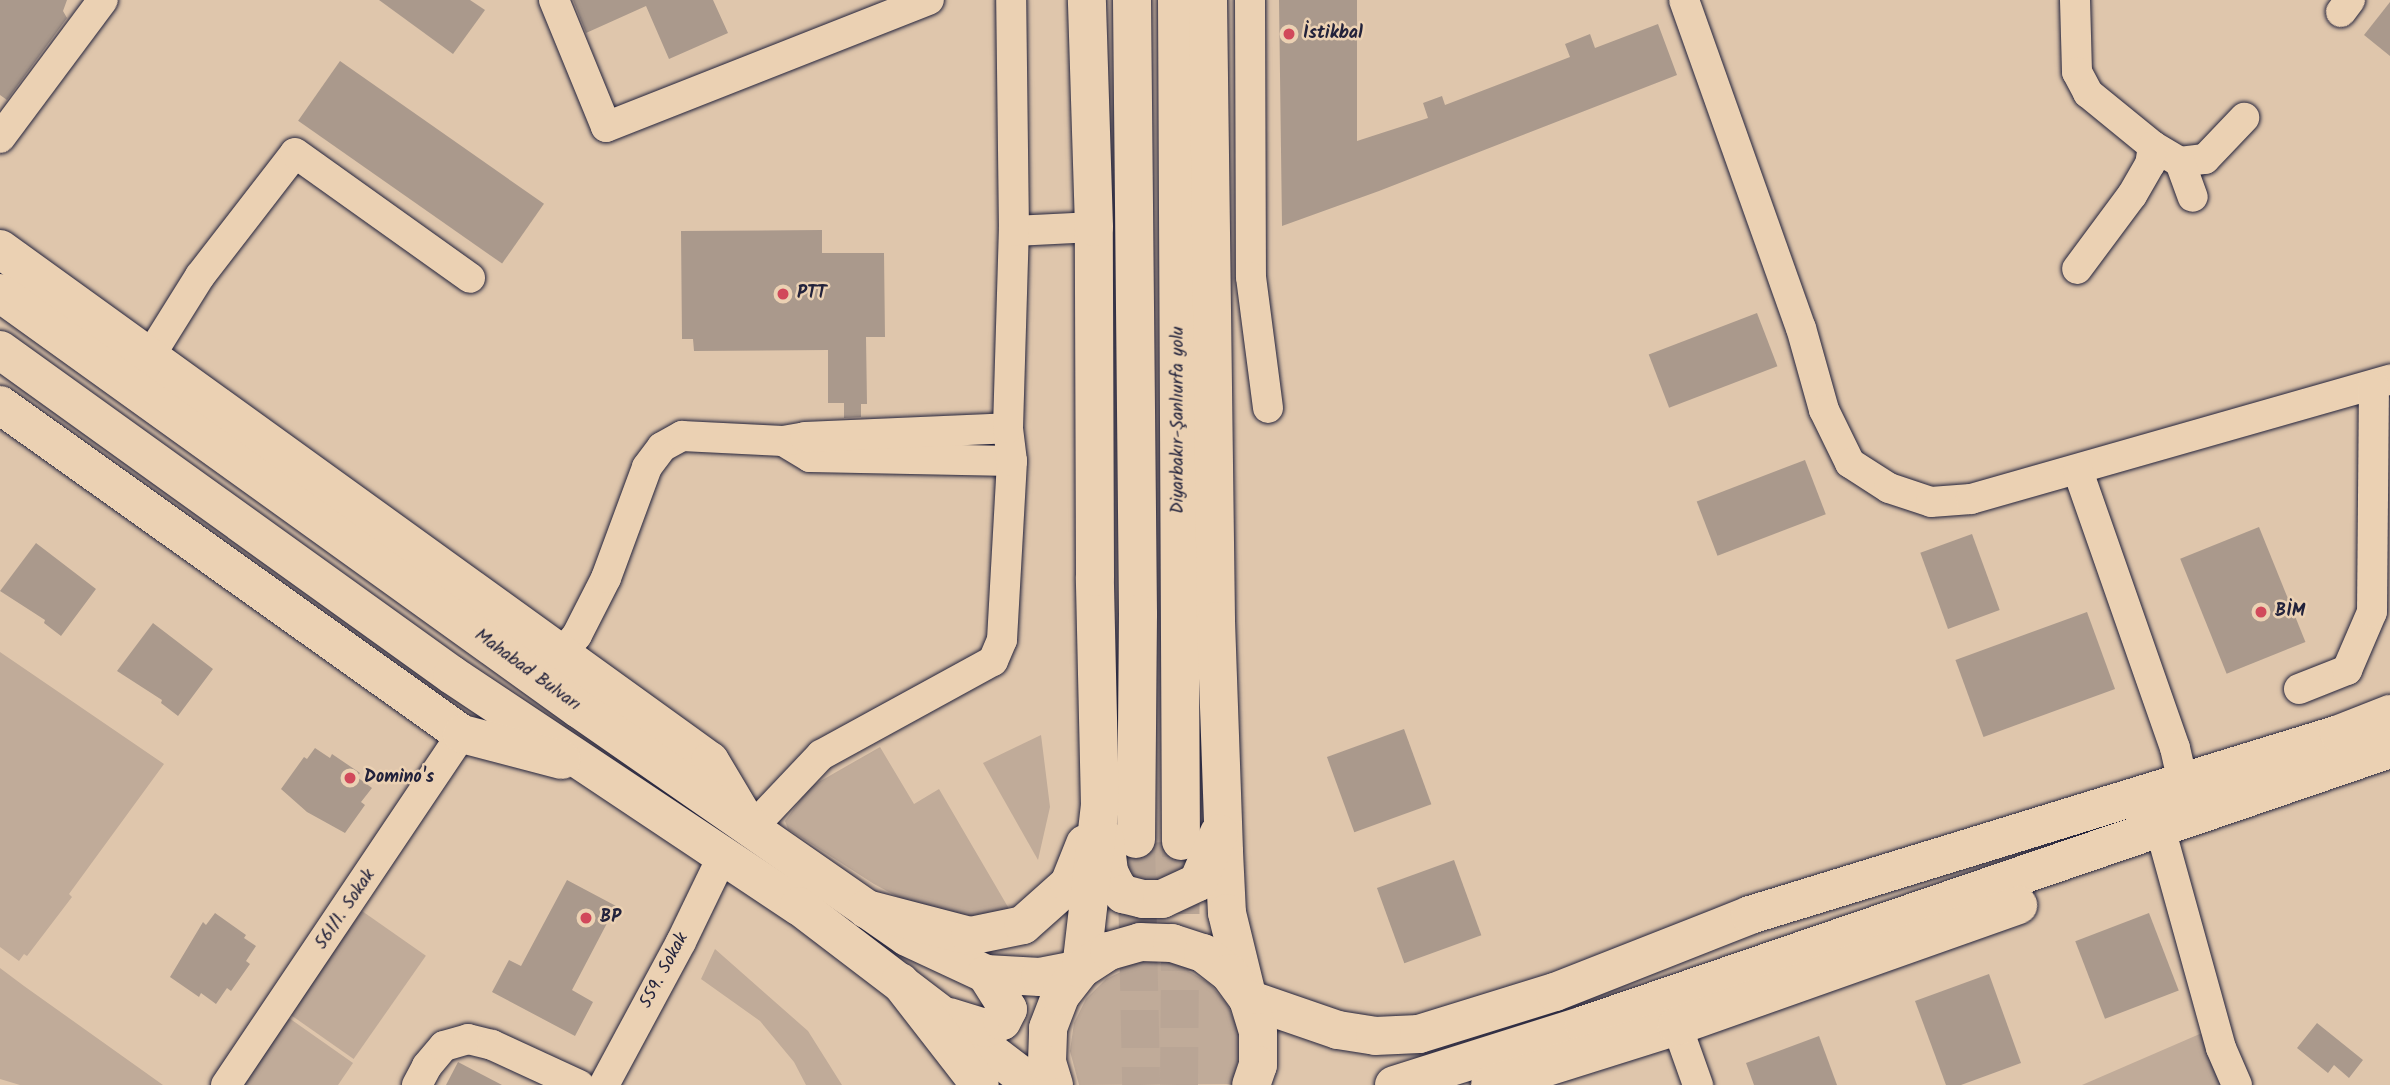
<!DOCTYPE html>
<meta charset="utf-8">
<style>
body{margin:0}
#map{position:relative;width:2390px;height:1085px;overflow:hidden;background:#dfc6ac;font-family:Kalam,sans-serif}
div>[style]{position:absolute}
.green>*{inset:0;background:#c0ab99;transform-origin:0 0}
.building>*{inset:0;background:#aa998c;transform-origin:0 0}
.highway-tunnel>*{height:38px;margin-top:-19px;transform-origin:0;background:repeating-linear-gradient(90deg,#b9a595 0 38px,transparent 0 57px)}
.roads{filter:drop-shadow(0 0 2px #22223b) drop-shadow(0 0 2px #22223b)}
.minor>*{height:30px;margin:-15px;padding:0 15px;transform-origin:15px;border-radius:15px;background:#ebd1b3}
.major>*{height:38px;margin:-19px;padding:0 19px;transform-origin:19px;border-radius:19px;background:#ebd1b3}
.highway>*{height:38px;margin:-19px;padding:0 19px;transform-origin:19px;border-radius:19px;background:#ebd1b3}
.dots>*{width:19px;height:19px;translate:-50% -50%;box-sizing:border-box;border:4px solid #ebd1b3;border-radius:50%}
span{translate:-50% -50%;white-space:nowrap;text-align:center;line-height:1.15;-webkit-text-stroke:5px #ebd1b3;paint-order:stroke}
.poi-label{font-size:18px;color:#22223b;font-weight:700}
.left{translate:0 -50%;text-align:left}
.street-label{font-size:18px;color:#22223b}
</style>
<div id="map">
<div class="green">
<div style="clip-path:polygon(0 652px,164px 764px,69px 894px,72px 897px,27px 956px,24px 954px,19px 961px,0 947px)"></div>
<div style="clip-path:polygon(1041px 735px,1050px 807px,1038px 860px,983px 763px)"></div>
<div style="clip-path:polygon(880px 747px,914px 804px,939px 789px,1015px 919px,939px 919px,874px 884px,788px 829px,785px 821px,810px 787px)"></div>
<div style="clip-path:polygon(1195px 840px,1182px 878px,1144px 883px,1127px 873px,1117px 845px)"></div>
<div style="left:362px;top:911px;width:78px;height:126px;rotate:35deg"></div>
<div style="clip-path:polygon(715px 949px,808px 1031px,842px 1085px,806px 1085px,794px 1062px,760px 1021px,701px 979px)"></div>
<div style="clip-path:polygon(1158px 963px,1185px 969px,1209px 983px,1227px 1004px,1238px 1029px,1239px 1057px,1232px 1084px,1079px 1085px,1070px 1051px,1074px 1023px,1086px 999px,1106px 979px,1131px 967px)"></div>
<div style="clip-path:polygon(0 968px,24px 986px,163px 1085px,20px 1085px,0 1079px)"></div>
<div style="clip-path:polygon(289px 1018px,353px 1063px,338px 1085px,242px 1085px)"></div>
<div style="clip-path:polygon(2202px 1033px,2223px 1085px,2082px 1085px)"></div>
</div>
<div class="building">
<div style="clip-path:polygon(0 0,67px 0,63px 11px,67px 18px,7px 100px,0 95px)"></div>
<div style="clip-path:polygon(379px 0,470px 0,485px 10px,453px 54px)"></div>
<div style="clip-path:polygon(573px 0,713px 0,728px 33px,669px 59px,646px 6px,586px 33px)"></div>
<div style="clip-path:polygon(1279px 0,1357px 0,1357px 141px,1428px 118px,1423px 103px,1442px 96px,1445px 105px,1570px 57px,1565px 44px,1590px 34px,1595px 48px,1658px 24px,1677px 75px,1379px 191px,1282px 226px)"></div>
<div style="clip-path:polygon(2390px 2px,2390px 56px,2364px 35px)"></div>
<div style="left:340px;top:61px;width:249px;height:73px;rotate:35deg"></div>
<div style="clip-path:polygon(822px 230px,822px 253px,884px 253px,885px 337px,866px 337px,867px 404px,861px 404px,861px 417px,844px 418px,844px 403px,828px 403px,828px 350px,694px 351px,693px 339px,682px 339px,681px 231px)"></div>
<div style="left:1757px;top:313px;width:57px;height:116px;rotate:69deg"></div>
<div style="left:1805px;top:460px;width:58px;height:116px;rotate:69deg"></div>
<div style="left:2259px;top:527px;width:124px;height:85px;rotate:68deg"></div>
<div style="left:1972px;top:534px;width:81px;height:55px;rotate:70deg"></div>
<div style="clip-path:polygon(36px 543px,96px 589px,61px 636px,44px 623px,45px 620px,0 591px)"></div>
<div style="left:2087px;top:612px;width:82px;height:140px;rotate:70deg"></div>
<div style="clip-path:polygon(153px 623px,213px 669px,178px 716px,161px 703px,162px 700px,117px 671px)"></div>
<div style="left:1404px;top:729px;width:80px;height:82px;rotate:70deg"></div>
<div style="clip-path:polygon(315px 748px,330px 758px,332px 754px,360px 773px,357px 777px,372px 788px,361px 802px,365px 805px,345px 833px,307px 812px,281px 789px,304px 757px,307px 759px)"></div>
<div style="left:1454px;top:860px;width:80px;height:82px;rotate:70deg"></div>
<div style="clip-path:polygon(567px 880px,616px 906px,572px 990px,593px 1002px,575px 1036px,492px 992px,509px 960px,521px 966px)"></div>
<div style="clip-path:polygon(215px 913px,246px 935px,244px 938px,256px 946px,246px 961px,250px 964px,231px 991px,227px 988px,216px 1004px,201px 993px,199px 997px,170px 977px,203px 922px,206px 925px)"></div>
<div style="left:2149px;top:913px;width:83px;height:79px;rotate:69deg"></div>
<div style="clip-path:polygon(1989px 974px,2021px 1063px,1961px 1085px,1946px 1085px,1915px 1001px)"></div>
<div style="clip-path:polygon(2317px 1023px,2363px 1060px,2349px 1078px,2334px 1065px,2328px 1073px,2297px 1048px)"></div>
<div style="clip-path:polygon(1819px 1036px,1837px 1085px,1754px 1085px,1746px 1063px)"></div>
<div style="clip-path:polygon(458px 1062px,502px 1085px,446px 1085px)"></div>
</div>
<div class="highway-tunnel">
<div style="left:1136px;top:839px;width:246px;rotate:88.8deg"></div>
<div style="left:1179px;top:1085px;width:244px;rotate:-89.5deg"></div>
</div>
<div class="roads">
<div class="minor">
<div style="left:554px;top:0;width:137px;rotate:67.7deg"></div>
<div style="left:606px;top:127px;width:347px;rotate:-21.5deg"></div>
<div style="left:1250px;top:0;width:277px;rotate:89.8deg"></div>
<div style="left:1251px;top:277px;width:132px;rotate:82.6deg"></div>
<div style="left:1684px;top:0;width:348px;rotate:70.4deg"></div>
<div style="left:1801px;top:328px;width:85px;rotate:74.3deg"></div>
<div style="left:1824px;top:410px;width:59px;rotate:63.9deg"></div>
<div style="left:1850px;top:463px;width:46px;rotate:32.7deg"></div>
<div style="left:1889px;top:488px;width:44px;rotate:18.4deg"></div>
<div style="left:1931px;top:502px;width:40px;rotate:-4.3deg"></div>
<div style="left:1971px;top:499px;width:436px;rotate:-15.9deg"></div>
<div style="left:2075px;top:0;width:72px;rotate:88.4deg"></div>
<div style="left:2077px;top:72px;width:24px;rotate:62deg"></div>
<div style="left:2088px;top:93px;width:84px;rotate:39.2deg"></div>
<div style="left:2153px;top:146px;width:18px;rotate:99deg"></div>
<div style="left:2150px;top:164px;width:36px;rotate:120deg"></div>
<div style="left:2132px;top:195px;width:92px;rotate:126.6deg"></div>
<div style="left:2341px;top:12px;width:15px;rotate:-53deg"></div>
<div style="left:0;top:138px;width:172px;rotate:-53.3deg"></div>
<div style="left:2153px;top:146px;width:31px;rotate:31deg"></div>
<div style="left:2180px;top:162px;width:25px;rotate:-7deg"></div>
<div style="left:2205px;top:159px;width:57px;rotate:-46.4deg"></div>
<div style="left:2180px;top:162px;width:37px;rotate:70deg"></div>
<div style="left:1014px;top:231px;width:80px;rotate:-2.9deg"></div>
<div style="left:150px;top:356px;width:94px;rotate:-58deg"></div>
<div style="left:200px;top:276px;width:155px;rotate:-52.3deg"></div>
<div style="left:295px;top:153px;width:215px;rotate:35.5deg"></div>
<div style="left:783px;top:441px;width:31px;rotate:31deg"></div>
<div style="left:810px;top:457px;width:202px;rotate:1.1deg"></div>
<div style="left:2078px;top:471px;width:293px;rotate:70.7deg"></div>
<div style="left:2175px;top:748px;width:35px;rotate:77deg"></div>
<div style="left:562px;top:653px;width:23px;rotate:-50deg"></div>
<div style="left:577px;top:635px;width:64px;rotate:-63deg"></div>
<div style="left:606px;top:578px;width:118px;rotate:-69.7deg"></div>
<div style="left:647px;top:467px;width:25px;rotate:-53deg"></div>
<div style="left:662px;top:447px;width:23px;rotate:-29deg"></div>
<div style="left:682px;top:436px;width:101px;rotate:2.8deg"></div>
<div style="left:783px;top:441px;width:22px;rotate:-10deg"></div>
<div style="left:805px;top:437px;width:203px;rotate:-2.5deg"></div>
<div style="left:2299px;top:689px;width:52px;rotate:-21.6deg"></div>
<div style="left:2347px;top:670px;width:63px;rotate:-66.7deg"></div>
<div style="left:2372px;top:612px;width:226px;rotate:-89.5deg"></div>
<div style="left:2160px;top:828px;width:228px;rotate:74.5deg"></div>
<div style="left:2221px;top:1048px;width:40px;rotate:66.6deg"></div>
<div style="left:751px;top:829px;width:102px;rotate:-46.6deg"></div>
<div style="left:821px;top:755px;width:196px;rotate:-28.7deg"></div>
<div style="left:993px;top:661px;width:23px;rotate:-67deg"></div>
<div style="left:1002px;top:640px;width:179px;rotate:-86.8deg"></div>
<div style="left:1012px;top:461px;width:33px;rotate:-97deg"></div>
<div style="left:1008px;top:428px;width:197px;rotate:-88.3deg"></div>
<div style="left:1014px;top:231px;width:231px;rotate:-90.7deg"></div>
<div style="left:1677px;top:1026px;width:63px;rotate:70.4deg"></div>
<div style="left:226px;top:1085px;width:423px;rotate:-56.1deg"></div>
<div style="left:417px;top:1085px;width:21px;rotate:-62deg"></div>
<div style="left:427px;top:1066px;width:26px;rotate:-50deg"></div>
<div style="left:444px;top:1046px;width:25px;rotate:-16deg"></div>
<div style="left:468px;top:1039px;width:25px;rotate:14deg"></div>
<div style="left:492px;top:1045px;width:96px;rotate:24.7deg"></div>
<div style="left:604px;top:1085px;width:162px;rotate:-61.7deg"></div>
<div style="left:681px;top:942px;width:97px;rotate:-64.2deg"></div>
</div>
<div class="major">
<div style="left:0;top:249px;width:875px;rotate:35.8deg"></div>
<div style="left:710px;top:761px;width:66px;rotate:59.2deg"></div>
<div style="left:0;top:293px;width:713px;rotate:35.7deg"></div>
<div style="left:579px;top:709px;width:399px;rotate:34.8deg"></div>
<div style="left:907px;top:937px;width:87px;rotate:25.1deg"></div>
<div style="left:986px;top:974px;width:54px;rotate:3.2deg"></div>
<div style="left:1040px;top:977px;width:42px;rotate:-11deg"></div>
<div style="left:0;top:350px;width:557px;rotate:35.72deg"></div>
<div style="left:452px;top:675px;width:417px;rotate:33.7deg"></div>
<div style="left:799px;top:906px;width:295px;rotate:37.3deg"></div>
<div style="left:0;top:405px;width:567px;rotate:35.46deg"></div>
<div style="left:462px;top:734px;width:103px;rotate:14.6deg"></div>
<div style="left:949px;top:1017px;width:39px;rotate:17deg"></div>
<div style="left:986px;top:1028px;width:17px;rotate:-24deg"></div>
<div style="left:1002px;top:1021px;width:13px;rotate:-63deg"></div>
<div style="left:1008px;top:1009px;width:41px;rotate:-122.2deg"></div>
</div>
<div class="highway">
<div style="left:1132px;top:0;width:614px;rotate:89.44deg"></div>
<div style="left:1138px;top:614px;width:225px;rotate:90.5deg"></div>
<div style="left:1177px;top:0;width:841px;rotate:89.73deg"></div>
<div style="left:1208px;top:0;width:621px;rotate:89.26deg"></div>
<div style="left:1216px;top:621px;width:231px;rotate:88deg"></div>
<div style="left:1224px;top:852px;width:61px;rotate:87.2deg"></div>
<div style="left:1227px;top:913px;width:89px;rotate:76.3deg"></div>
<div style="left:1248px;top:999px;width:95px;rotate:19deg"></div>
<div style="left:1338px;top:1030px;width:37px;rotate:9deg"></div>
<div style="left:1375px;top:1036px;width:44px;rotate:-2.6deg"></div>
<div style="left:1419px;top:1034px;width:142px;rotate:-17.2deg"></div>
<div style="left:1555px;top:992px;width:210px;rotate:-21.5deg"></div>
<div style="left:1750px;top:915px;width:616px;rotate:-17.08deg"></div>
<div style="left:2339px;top:734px;width:55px;rotate:-21.4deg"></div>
<div style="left:1105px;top:839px;width:33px;rotate:83deg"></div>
<div style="left:1109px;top:872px;width:16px;rotate:63deg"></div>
<div style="left:1116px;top:886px;width:11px;rotate:49deg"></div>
<div style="left:1123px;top:894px;width:21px;rotate:14deg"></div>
<div style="left:1143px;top:899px;width:19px"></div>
<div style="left:1162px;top:899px;width:40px;rotate:-25deg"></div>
<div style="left:1198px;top:882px;width:53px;rotate:-66.8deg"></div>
<div style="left:866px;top:909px;width:107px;rotate:14.6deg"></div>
<div style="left:970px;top:936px;width:54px;rotate:-11.7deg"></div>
<div style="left:1023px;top:925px;width:62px;rotate:-41.7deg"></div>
<div style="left:1069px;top:884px;width:43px;rotate:-68.2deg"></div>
<div style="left:1081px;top:969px;width:164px;rotate:-83.4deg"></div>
<div style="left:1100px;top:806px;width:229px;rotate:-91.3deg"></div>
<div style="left:1095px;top:577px;width:350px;rotate:-90.2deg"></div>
<div style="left:1094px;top:227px;width:227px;rotate:-91.8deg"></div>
<div style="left:900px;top:982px;width:130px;rotate:52.2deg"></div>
<div style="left:1054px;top:1085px;width:24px;rotate:-107deg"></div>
<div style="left:1047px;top:1062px;width:34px;rotate:-88deg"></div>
<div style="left:1048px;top:1028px;width:34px;rotate:-69deg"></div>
<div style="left:1060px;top:996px;width:34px;rotate:-52deg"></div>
<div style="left:1081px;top:969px;width:33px;rotate:-33deg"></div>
<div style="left:1109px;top:951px;width:32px;rotate:-16deg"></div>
<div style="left:1140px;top:942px;width:32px;rotate:2deg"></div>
<div style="left:1172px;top:943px;width:33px;rotate:18deg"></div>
<div style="left:1203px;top:953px;width:33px;rotate:38deg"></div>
<div style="left:1229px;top:973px;width:32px;rotate:54deg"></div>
<div style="left:1248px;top:999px;width:34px;rotate:73deg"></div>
<div style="left:1258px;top:1032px;width:33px;rotate:90deg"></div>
<div style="left:1258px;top:1065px;width:21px;rotate:109deg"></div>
<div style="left:1394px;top:1085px;width:199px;rotate:-17.5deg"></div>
<div style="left:1584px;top:1025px;width:852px;rotate:-18.9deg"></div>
<div style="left:1490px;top:1085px;width:196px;rotate:-17.5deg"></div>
<div style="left:1677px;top:1026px;width:362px;rotate:-19.5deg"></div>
</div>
</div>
<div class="dots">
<div style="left:1289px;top:34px;background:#d1495b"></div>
<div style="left:783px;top:294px;background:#d1495b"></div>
<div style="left:2261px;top:612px;background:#d1495b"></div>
<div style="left:350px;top:778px;background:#d1495b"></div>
<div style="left:586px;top:918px;background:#d1495b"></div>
</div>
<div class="poi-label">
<span class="left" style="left:1303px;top:34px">İstikbal</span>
<span class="left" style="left:797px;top:294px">PTT</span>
<span class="left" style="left:2275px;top:612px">BİM</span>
<span class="left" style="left:364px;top:778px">Domino's</span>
<span class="left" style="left:600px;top:918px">BP</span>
</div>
<div class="street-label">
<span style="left:1179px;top:420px;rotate:-90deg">Diyarbakır-Şanlıurfa yolu</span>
<span style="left:527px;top:671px;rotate:36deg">Mahabad Bulvarı</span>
<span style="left:346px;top:910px;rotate:-56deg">561/1. Sokak</span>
<span style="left:665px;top:971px;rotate:-62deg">559. Sokak</span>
</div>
</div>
